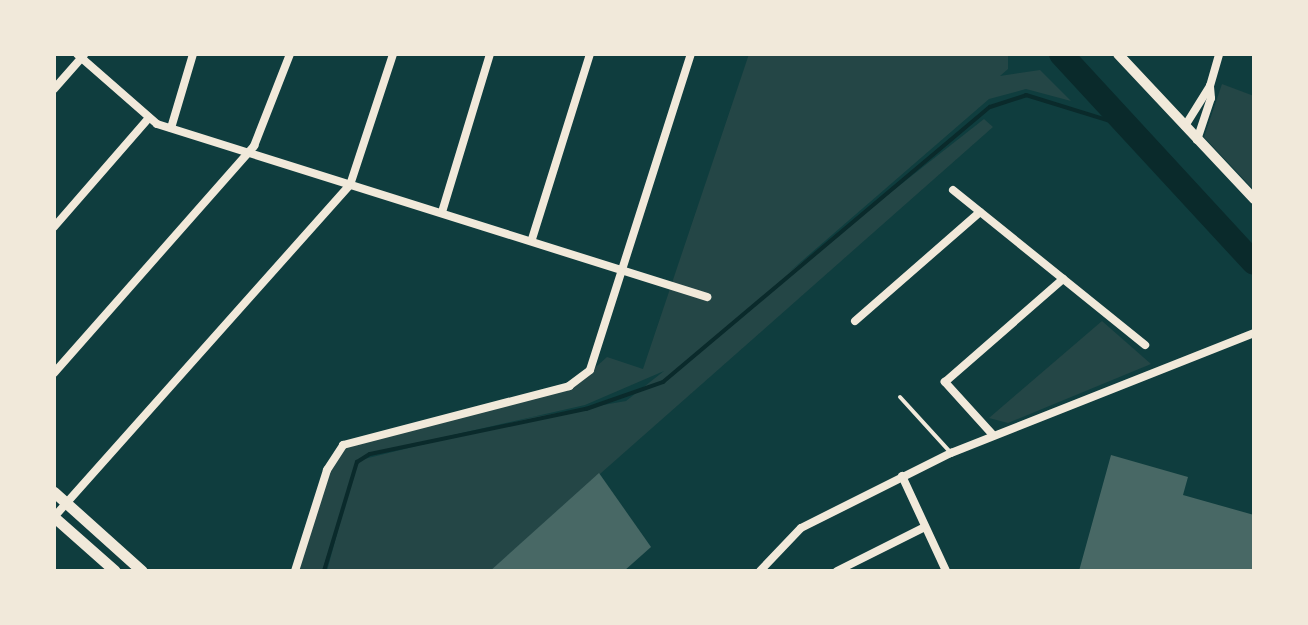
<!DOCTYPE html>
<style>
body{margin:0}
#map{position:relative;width:1308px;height:625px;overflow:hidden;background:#0f3d3e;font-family:"Golos Text",sans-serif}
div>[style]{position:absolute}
.green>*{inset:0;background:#244646}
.stream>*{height:4px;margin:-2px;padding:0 2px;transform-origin:2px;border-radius:2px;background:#0a2a2b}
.river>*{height:24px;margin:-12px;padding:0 12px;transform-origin:12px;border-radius:12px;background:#0a2a2b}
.building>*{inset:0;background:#486865}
.service>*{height:4px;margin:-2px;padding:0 2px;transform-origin:2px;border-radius:2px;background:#f1e9da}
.minor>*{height:8px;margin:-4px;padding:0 4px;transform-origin:4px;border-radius:4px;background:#f1e9da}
.tertiary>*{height:10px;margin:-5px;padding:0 5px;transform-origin:5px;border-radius:5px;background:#f1e9da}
.secondary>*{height:11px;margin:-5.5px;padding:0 5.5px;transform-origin:5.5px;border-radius:5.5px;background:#f1e9da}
span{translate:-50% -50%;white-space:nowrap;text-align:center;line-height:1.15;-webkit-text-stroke:6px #f1e9da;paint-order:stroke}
.frame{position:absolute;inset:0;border:56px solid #f1e9da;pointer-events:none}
</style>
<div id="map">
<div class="green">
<div style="clip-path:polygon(evenodd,749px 54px,1008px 54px,1008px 69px,1000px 76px,1040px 70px,1071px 101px,1026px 89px,989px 99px,788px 273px,984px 119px,993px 127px,490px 571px,327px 571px,349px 489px,322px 571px,299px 571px,327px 470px,343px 445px,579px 382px,607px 357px,643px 369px,749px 54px,664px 371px,626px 401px,534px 417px,360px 460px,370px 454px,585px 405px,664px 371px)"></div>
<div style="clip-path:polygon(1222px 84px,1254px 96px,1254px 190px,1204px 137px)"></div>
<div style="clip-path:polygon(1102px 321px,1151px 364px,1008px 423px,989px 418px)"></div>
</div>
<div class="stream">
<div style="left:324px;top:571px;width:114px;rotate:-73.2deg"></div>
<div style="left:357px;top:462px;width:15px;rotate:-32deg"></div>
<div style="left:370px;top:454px;width:221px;rotate:-11.8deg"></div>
<div style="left:586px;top:409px;width:82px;rotate:-19.3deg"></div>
<div style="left:663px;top:382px;width:427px;rotate:-40.1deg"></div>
<div style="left:990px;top:107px;width:38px;rotate:-18deg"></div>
<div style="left:1026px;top:95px;width:102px;rotate:17.2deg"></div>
</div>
<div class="river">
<div style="left:1061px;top:54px;width:284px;rotate:47.3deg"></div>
</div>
<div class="building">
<div style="clip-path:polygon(1111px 455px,1188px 477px,1183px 495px,1254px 515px,1254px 571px,1079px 571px)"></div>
<div style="clip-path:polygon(599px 473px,651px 547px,624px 571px,490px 571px)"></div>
</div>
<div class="service">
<div style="left:900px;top:397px;width:76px;rotate:47.7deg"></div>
</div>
<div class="minor">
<div style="left:77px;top:54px;width:106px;rotate:41.2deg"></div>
<div style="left:157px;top:124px;width:577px;rotate:17.46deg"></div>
<div style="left:54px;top:89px;width:45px;rotate:-48.6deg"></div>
<div style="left:1185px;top:126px;width:47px;rotate:-58deg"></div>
<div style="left:1210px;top:86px;width:33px;rotate:-74deg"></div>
<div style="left:171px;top:128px;width:77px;rotate:-73.4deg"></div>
<div style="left:1197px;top:140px;width:44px;rotate:-71.6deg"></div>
<div style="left:1211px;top:98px;width:12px;rotate:-95deg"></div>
<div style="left:953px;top:190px;width:247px;rotate:38.9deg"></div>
<div style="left:442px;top:212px;width:165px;rotate:-73.1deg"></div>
<div style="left:54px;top:227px;width:143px;rotate:-49deg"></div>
<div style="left:532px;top:239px;width:194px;rotate:-72.6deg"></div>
<div style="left:855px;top:321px;width:166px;rotate:-41.1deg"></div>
<div style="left:54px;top:373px;width:303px;rotate:-48.6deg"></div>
<div style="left:254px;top:146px;width:99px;rotate:-68.6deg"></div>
<div style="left:993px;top:435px;width:72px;rotate:-132.2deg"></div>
<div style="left:945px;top:382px;width:157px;rotate:-41.1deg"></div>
<div style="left:902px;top:476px;width:105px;rotate:65.1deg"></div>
<div style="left:54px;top:517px;width:445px;rotate:-48.3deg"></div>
<div style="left:350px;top:185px;width:138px;rotate:-71.8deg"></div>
<div style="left:295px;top:571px;width:106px;rotate:-72.4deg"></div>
<div style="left:327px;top:470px;width:30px;rotate:-57deg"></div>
<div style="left:343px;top:445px;width:234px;rotate:-14.6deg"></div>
<div style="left:569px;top:386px;width:26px;rotate:-37deg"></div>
<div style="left:590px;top:370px;width:332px;rotate:-72.3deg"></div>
<div style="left:760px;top:571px;width:59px;rotate:-46.4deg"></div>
<div style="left:801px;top:528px;width:168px;rotate:-26.6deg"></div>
<div style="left:951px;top:453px;width:326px;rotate:-21.6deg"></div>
<div style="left:837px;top:571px;width:98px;rotate:-26.6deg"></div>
</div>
<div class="tertiary">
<div style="left:1118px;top:54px;width:199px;rotate:46.8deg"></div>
</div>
<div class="secondary">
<div style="left:54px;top:492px;width:118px;rotate:41.9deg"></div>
<div style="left:54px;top:517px;width:81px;rotate:41.5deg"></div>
</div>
<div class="frame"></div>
</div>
